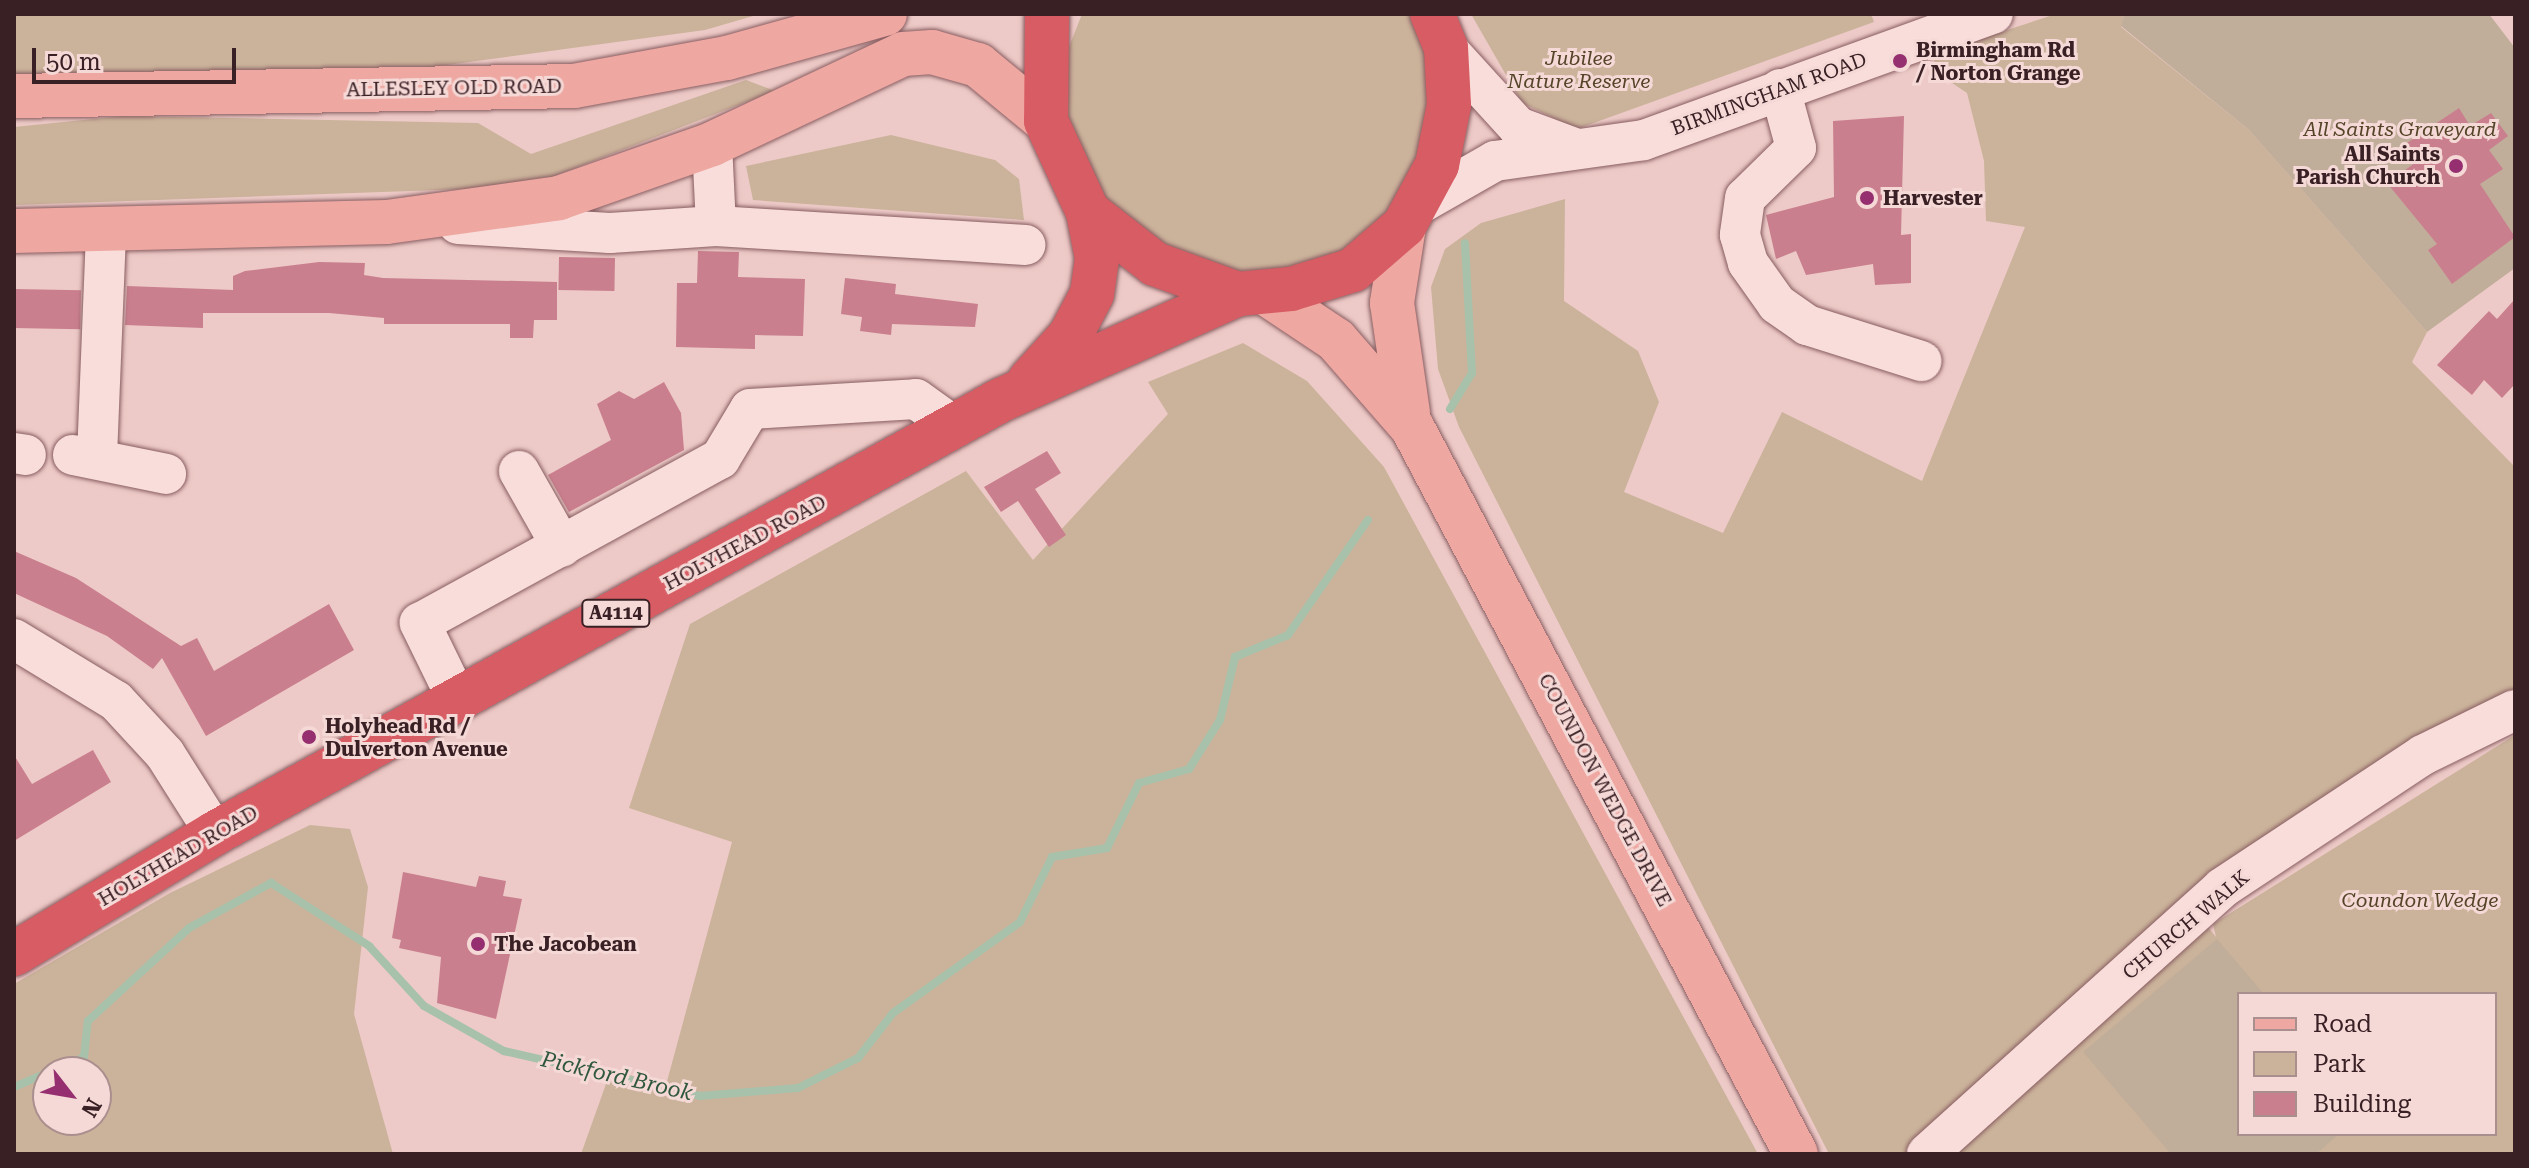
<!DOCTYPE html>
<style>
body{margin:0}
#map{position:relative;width:2529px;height:1168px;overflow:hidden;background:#edcac7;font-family:"Roboto Serif",serif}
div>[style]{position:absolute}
.green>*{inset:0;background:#cbb39b}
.cemetery>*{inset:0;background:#c0ad9a}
.stream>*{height:8px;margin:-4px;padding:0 4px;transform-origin:4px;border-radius:4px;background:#a8c1aa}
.building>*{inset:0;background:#ca7f8e;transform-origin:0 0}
.roads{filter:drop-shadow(0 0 2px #885d61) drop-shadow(0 0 2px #885d61)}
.minor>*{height:40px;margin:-20px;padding:0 20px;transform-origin:20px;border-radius:20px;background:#f8dddb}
.major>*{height:44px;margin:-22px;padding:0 22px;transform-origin:22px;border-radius:22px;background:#eea7a1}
.highway>*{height:44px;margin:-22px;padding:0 22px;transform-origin:22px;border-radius:22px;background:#d85c63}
.dots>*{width:22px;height:22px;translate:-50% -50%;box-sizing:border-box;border:4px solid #f5d9d7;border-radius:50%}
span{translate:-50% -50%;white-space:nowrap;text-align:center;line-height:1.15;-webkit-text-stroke:6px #f5d9d7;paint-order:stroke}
.shield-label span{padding:2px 6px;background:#f5d9d7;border:2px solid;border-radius:6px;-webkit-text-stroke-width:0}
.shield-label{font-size:18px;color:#392024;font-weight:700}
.poi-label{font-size:20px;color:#392024;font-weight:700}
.left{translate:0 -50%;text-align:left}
.right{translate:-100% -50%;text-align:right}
.park-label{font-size:20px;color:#554428;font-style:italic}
.street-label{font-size:20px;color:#392024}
.water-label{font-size:22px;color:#30583d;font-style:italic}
.frame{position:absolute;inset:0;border:16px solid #392024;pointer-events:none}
.legend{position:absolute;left:2237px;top:992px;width:260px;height:144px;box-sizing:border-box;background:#f5d9d7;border:2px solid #aa8f8f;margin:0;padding:10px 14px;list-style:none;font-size:24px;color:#392024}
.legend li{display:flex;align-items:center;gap:16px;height:40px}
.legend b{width:40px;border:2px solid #aa8f8f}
.north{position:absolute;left:32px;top:1056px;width:80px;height:80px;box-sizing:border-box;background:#f5d9d7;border:2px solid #aa8f8f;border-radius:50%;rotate:121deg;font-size:22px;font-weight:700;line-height:32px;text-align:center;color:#392024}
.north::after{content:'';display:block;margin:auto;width:28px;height:36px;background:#952f6f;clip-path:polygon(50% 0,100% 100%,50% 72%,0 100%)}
.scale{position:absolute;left:32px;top:48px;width:204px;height:36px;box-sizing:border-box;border:4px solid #392024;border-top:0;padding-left:10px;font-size:24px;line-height:28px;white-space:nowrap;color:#392024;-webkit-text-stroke:6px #f5d9d7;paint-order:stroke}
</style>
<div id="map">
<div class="green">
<div style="clip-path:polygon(14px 14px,760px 14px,705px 30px,432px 67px,14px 75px)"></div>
<div style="clip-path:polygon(1082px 14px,1423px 14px,1442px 107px,1394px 218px,1347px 256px,1229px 281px,1120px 229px,1064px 116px,1067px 52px)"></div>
<div style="clip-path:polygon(1471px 14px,1871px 14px,1874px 22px,1577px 129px,1522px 103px)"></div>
<div style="clip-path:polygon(evenodd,2056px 14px,2125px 14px,2121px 27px,2249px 130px,2427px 332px,2412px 362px,2515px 467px,2515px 699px,2392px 751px,2184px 897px,2216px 937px,2213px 924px,2515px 735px,2515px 1154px,1829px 1154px,1459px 427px,1438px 369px,1431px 287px,1445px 249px,1481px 223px,1565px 199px,1564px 301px,1638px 351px,1659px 402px,1624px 492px,1723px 533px,1782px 412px,1922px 481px,2025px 227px,1986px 221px,1984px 161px,1967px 93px,1943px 77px,1931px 55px,2056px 14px,2239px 994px,2495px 994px,2495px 1134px,2239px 1134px,2239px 994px)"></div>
<div style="clip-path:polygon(746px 80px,775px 91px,526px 187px,14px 205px,14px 127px,123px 116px,478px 123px,531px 154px)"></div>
<div style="clip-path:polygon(891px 135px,995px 160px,1019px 179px,1024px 220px,753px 200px,746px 166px)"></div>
<div style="clip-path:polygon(1243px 343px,1307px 381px,1384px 467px,1758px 1154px,581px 1154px,611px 1070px,666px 1085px,732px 842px,629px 808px,690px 624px,966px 471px,1033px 560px,1168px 414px,1148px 382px)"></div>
<div style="clip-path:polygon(evenodd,310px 825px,350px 829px,368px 887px,354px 1014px,393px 1154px,14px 1154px,14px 984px,170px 893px,310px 825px,48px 1072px,96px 1072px,96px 1120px,48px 1120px,48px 1072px)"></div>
</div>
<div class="cemetery">
<div style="clip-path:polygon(2125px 14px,2489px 14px,2515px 48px,2515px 268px,2427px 332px,2249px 130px,2121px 26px)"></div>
<div style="clip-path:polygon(2217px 939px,2264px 994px,2239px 994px,2239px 1134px,2339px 1134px,2316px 1154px,2171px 1154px,2083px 1052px)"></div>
</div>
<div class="stream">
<div style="left:1450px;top:409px;width:42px;rotate:-58.6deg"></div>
<div style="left:1472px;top:373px;width:130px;rotate:-93.1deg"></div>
<div style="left:14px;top:1087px;width:76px;rotate:-23.2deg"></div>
<div style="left:84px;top:1057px;width:36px;rotate:-84deg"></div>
<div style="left:88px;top:1021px;width:137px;rotate:-42.6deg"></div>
<div style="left:189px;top:928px;width:94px;rotate:-28.8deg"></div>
<div style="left:271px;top:883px;width:117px;rotate:32.7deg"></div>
<div style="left:369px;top:946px;width:81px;rotate:47.5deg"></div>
<div style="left:424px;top:1006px;width:92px;rotate:29.4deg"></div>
<div style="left:504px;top:1051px;width:201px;rotate:12.9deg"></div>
<div style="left:700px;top:1096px;width:98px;rotate:-4.7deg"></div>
<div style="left:798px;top:1088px;width:67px;rotate:-26.6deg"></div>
<div style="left:858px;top:1058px;width:57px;rotate:-52.1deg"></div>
<div style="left:893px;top:1013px;width:156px;rotate:-35.6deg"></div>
<div style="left:1020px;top:922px;width:72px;rotate:-63.8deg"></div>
<div style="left:1052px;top:857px;width:56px;rotate:-9.3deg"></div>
<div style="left:1107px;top:848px;width:72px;rotate:-63.8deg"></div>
<div style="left:1139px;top:783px;width:52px;rotate:-15.6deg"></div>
<div style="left:1189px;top:769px;width:58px;rotate:-57.7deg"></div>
<div style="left:1220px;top:720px;width:65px;rotate:-76.6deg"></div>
<div style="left:1235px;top:657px;width:57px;rotate:-22.5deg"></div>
<div style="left:1288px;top:635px;width:140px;rotate:-55.2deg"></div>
</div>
<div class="building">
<div style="clip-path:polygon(2459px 108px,2470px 126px,2491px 113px,2508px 136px,2489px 150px,2503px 169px,2480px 184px,2515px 237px,2452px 284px,2428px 250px,2437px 244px,2387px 183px,2415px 163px,2404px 145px)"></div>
<div style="clip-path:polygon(1904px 116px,1901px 235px,1911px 234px,1911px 283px,1875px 285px,1873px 264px,1806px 275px,1796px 251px,1776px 259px,1766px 215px,1834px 197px,1833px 121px)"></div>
<div style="clip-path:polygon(698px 251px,739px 252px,738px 277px,805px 279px,803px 336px,755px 335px,755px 349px,676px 347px,677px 283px,697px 283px)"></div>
<div style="left:559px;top:257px;width:56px;height:33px;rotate:1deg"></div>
<div style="clip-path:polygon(319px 262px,365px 263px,364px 275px,383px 278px,557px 282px,557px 320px,534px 320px,533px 338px,510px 338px,510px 324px,384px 324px,384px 318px,329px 313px,203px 313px,203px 328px,125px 325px,127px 286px,233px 290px,233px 276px,245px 271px)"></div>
<div style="clip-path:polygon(845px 278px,896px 284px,895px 294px,978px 304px,975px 327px,892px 324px,891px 335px,860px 331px,862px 317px,841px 314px)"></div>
<div style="left:14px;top:289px;width:67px;height:39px;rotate:1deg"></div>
<div style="clip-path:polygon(2515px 299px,2515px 384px,2502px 398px,2484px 380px,2472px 395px,2437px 365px,2489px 311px,2497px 319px)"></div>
<div style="clip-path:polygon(664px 382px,681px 413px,684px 450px,569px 512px,548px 475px,611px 440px,597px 404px,619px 391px,634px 399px)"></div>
<div style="clip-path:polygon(1047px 451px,1061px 473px,1035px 489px,1066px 535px,1049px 547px,1018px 501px,1001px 512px,984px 487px)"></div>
<div style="clip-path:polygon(14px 551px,76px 578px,181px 646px,197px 638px,214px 671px,329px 604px,354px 650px,206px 736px,162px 658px,153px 669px,107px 636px,14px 593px)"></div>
<div style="clip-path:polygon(93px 750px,111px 782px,14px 841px,14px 755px,32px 784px)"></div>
<div style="clip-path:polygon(403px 872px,476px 887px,479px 876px,506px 881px,503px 896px,522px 899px,496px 1019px,437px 1003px,441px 957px,399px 948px,401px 940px,392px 938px)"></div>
</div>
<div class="roads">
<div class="minor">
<div style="left:1446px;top:48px;width:107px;rotate:47.7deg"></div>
<div style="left:1518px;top:127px;width:63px;rotate:20.4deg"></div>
<div style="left:1780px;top:89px;width:61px;rotate:74.8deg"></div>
<div style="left:1796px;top:148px;width:71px;rotate:135.6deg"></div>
<div style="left:1745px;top:198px;width:37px;rotate:98deg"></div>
<div style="left:1740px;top:235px;width:29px;rotate:74deg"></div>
<div style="left:1748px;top:263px;width:50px;rotate:54.7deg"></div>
<div style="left:1777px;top:304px;width:37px;rotate:35deg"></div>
<div style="left:1807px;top:325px;width:120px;rotate:17.5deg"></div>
<div style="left:712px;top:144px;width:82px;rotate:87.2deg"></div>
<div style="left:1418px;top:205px;width:89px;rotate:-29.7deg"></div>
<div style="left:1495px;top:161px;width:150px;rotate:-8deg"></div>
<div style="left:1644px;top:140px;width:371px;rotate:-19.9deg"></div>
<div style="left:458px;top:224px;width:152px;rotate:3.4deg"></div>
<div style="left:610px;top:233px;width:106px;rotate:-3.8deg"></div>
<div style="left:716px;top:226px;width:310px;rotate:3.5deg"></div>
<div style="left:14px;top:453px;width:12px;rotate:9deg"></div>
<div style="left:73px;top:455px;width:95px;rotate:11.5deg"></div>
<div style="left:97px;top:457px;width:228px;rotate:-87.7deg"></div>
<div style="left:519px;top:471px;width:87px;rotate:60.5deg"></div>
<div style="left:14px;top:639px;width:119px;rotate:31.3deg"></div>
<div style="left:116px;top:701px;width:72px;rotate:47.2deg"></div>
<div style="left:165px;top:754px;width:93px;rotate:57.7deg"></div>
<div style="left:457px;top:699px;width:85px;rotate:-116deg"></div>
<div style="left:420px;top:623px;width:342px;rotate:-28.7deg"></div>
<div style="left:720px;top:459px;width:58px;rotate:-59deg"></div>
<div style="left:750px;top:409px;width:166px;rotate:-3.4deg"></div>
<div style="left:916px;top:399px;width:48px;rotate:35.7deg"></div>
<div style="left:1927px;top:1154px;width:397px;rotate:-42deg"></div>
<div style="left:2222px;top:888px;width:241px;rotate:-33.5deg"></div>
<div style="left:2423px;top:755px;width:102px;rotate:-26.1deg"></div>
</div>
<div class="major">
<div style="left:14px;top:96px;width:560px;rotate:-1.02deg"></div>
<div style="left:574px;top:86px;width:156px;rotate:-10.4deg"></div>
<div style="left:727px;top:58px;width:164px;rotate:-15.6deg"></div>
<div style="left:1404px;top:226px;width:78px;rotate:98.9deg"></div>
<div style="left:1392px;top:303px;width:111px;rotate:81.7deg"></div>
<div style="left:14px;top:231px;width:373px;rotate:-1.4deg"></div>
<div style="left:387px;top:222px;width:174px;rotate:-7.9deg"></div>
<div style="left:559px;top:198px;width:162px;rotate:-19.4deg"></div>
<div style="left:712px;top:144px;width:211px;rotate:-25.2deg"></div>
<div style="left:903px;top:54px;width:29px;rotate:-4deg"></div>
<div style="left:932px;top:52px;width:48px;rotate:15.8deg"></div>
<div style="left:978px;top:65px;width:88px;rotate:39.5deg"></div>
<div style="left:1267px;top:294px;width:83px;rotate:33.7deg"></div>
<div style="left:1336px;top:340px;width:116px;rotate:48.9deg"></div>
<div style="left:1412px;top:427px;width:822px;rotate:62.16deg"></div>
</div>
<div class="highway">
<div style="left:1047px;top:14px;width:107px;rotate:90.5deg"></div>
<div style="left:1046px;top:121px;width:100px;rotate:65.2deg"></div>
<div style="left:1088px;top:212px;width:85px;rotate:37.8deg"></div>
<div style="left:1155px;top:264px;width:88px;rotate:19.9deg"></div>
<div style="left:1238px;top:294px;width:53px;rotate:-5.4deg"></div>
<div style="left:1291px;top:289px;width:65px;rotate:-17deg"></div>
<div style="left:1353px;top:270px;width:67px;rotate:-40.8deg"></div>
<div style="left:1404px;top:226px;width:69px;rotate:-61.6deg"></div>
<div style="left:1437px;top:165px;width:61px;rotate:-78.7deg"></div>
<div style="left:1449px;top:105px;width:57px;rotate:-93deg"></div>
<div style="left:1446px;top:48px;width:37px;rotate:-112deg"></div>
<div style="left:1030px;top:380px;width:59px;rotate:-47.7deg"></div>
<div style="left:1070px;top:336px;width:47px;rotate:-62.4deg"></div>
<div style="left:1092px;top:294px;width:36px;rotate:-82deg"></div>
<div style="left:1097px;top:258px;width:47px;rotate:-101.1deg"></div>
<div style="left:14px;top:954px;width:235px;rotate:-31deg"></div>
<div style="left:215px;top:833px;width:897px;rotate:-28.85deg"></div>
<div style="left:1001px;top:400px;width:260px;rotate:-24.1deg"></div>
</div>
</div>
<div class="dots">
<div style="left:1900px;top:61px;background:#952f6f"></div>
<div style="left:2456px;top:166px;background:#952f6f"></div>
<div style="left:1867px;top:198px;background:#952f6f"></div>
<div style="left:309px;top:737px;background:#952f6f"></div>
<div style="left:478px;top:944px;background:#952f6f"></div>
</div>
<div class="shield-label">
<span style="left:616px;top:613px">A4114</span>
</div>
<div class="poi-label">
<span class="left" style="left:1916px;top:62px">Birmingham Rd<br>/ Norton Grange</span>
<span class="right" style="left:2440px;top:166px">All Saints<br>Parish Church</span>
<span class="left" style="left:1883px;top:198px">Harvester</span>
<span class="left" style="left:325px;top:738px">Holyhead Rd /<br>Dulverton Avenue</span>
<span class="left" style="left:494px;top:944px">The Jacobean</span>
</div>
<div class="park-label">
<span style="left:1579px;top:70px">Jubilee<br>Nature Reserve</span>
<span style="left:2400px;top:129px">All Saints Graveyard</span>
<span style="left:2420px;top:900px">Coundon Wedge</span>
</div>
<div class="street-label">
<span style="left:454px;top:88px;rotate:-1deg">ALLESLEY OLD ROAD</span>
<span style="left:1769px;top:94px;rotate:-20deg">BIRMINGHAM ROAD</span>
<span style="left:745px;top:543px;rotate:-28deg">HOLYHEAD ROAD</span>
<span style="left:1605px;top:790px;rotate:62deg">COUNDON WEDGE DRIVE</span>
<span style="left:178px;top:856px;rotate:-30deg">HOLYHEAD ROAD</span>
<span style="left:2186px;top:925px;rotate:-40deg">CHURCH WALK</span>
</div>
<div class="water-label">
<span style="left:617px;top:1076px;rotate:13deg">Pickford Brook</span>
</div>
<div class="frame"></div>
<ul class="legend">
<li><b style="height:10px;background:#eea7a1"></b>Road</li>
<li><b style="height:22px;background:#cbb39b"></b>Park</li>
<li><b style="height:22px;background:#ca7f8e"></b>Building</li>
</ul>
<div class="north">N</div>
<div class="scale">50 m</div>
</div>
